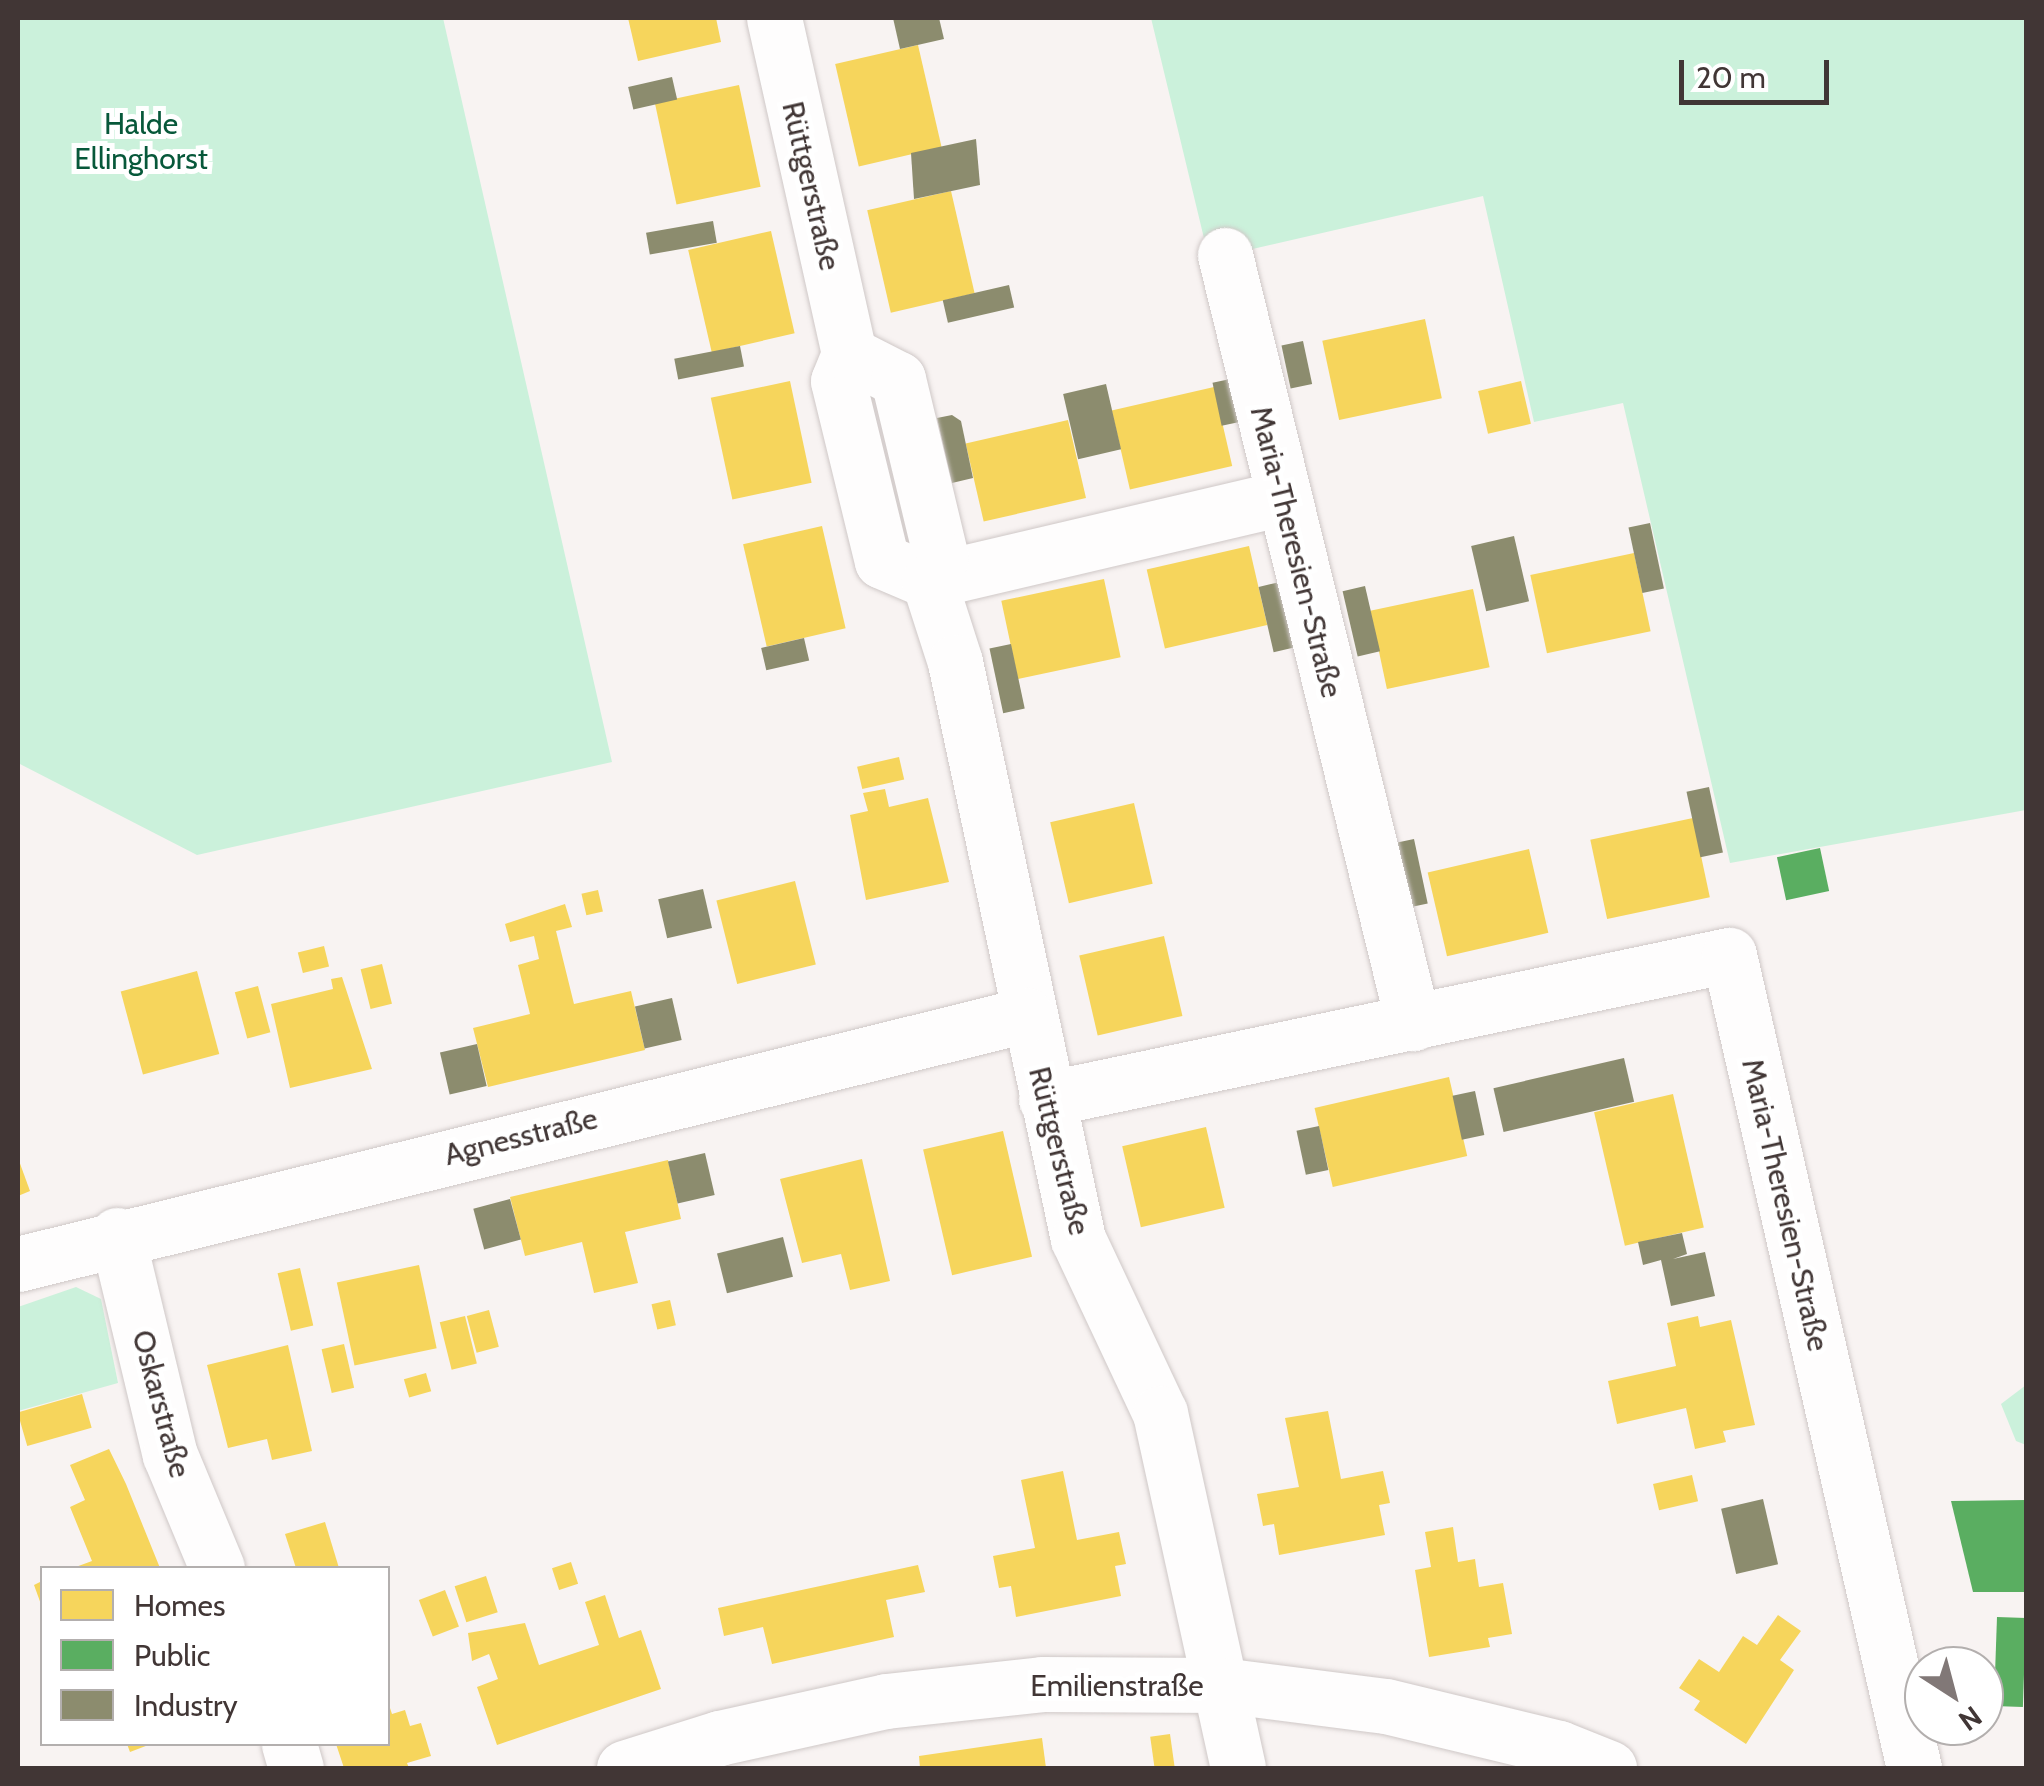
<!DOCTYPE html>
<meta charset="utf-8">
<style>
body{margin:0}
#map{position:relative;width:2044px;height:1786px;overflow:hidden;background:#f8f3f2;font-family:Cabin,sans-serif}
div>[style]{position:absolute}
.green>*{inset:0;background:#cbf1db}
.homes>*{inset:0;background:#f6d55c;transform-origin:0 0}
.public>*{inset:0;background:#5aae61;transform-origin:0 0}
.industry>*{inset:0;background:#8c8c6e;transform-origin:0 0}
.roads{filter:drop-shadow(0 0 2px #cfc8c7) drop-shadow(0 0 2px #cfc8c7)}
.street>*{height:55px;margin:-27.5px;padding:0 27.5px;transform-origin:27.5px;border-radius:27.5px;background:#fefdfd}
span{translate:-50% -50%;white-space:nowrap;text-align:center;line-height:1.15;-webkit-text-stroke:10px #fff;paint-order:stroke}
.park-label{font-size:30px;color:#07583a}
.street-label{font-size:30px;color:#413635}
.frame{position:absolute;inset:0;border:20px solid #413635;pointer-events:none}
.legend{position:absolute;left:40px;top:1566px;width:350px;height:180px;box-sizing:border-box;background:#fff;border:2px solid #b3afae;margin:0;padding:12px 18px;list-style:none;font-size:30px;color:#413635}
.legend li{display:flex;align-items:center;gap:20px;height:50px}
.legend b{width:50px;border:2px solid #b3afae}
.north{position:absolute;left:1904px;top:1646px;width:100px;height:100px;box-sizing:border-box;background:#fff;border:2px solid #b3afae;border-radius:50%;rotate:144deg;font-size:28px;font-weight:700;line-height:40px;text-align:center;color:#413635}
.north::after{content:'';display:block;margin:auto;width:35px;height:45px;background:#817877;clip-path:polygon(50% 0,100% 100%,50% 72%,0 100%)}
.scale{position:absolute;left:1679px;top:60px;width:150px;height:45px;box-sizing:border-box;border:5px solid #413635;border-top:0;padding-left:12px;font-size:30px;line-height:35px;white-space:nowrap;color:#413635;-webkit-text-stroke:8px #fff;paint-order:stroke}
</style>
<div id="map">
<div class="green">
<div style="clip-path:polygon(18px 18px,443px 18px,612px 762px,197px 855px,18px 763px)"></div>
<div style="clip-path:polygon(1151px 18px,2026px 18px,2026px 810px,1730px 863px,1623px 403px,1534px 422px,1483px 196px,1209px 259px)"></div>
<div style="clip-path:polygon(76px 1287px,101px 1299px,118px 1383px,18px 1411px,18px 1307px)"></div>
<div style="clip-path:polygon(2026px 1385px,2026px 1445px,2016px 1441px,2001px 1404px)"></div>
</div>
<div class="homes">
<div style="clip-path:polygon(628px 18px,716px 18px,721px 42px,638px 61px)"></div>
<div style="left:918px;top:45px;width:105px;height:85px;rotate:77deg"></div>
<div style="left:739px;top:85px;width:104px;height:86px;rotate:78deg"></div>
<div style="left:951px;top:191px;width:105px;height:86px;rotate:77deg"></div>
<div style="left:771px;top:231px;width:105px;height:85px;rotate:77deg"></div>
<div style="left:1425px;top:319px;width:81px;height:105px;rotate:78deg"></div>
<div style="left:790px;top:381px;width:104px;height:81px;rotate:78deg"></div>
<div style="left:1521px;top:381px;width:44px;height:44px;rotate:77deg"></div>
<div style="left:1214px;top:387px;width:81px;height:105px;rotate:77deg"></div>
<div style="left:1068px;top:420px;width:80px;height:105px;rotate:77deg"></div>
<div style="left:822px;top:526px;width:105px;height:81px;rotate:77deg"></div>
<div style="left:1249px;top:546px;width:81px;height:105px;rotate:77deg"></div>
<div style="left:1634px;top:553px;width:80px;height:106px;rotate:78deg"></div>
<div style="left:1104px;top:579px;width:80px;height:105px;rotate:78deg"></div>
<div style="left:1473px;top:589px;width:80px;height:105px;rotate:78deg"></div>
<div style="left:899px;top:757px;width:23px;height:43px;rotate:77deg"></div>
<div style="clip-path:polygon(885px 789px,889px 807px,928px 798px,949px 882px,866px 900px,850px 815px,868px 811px,863px 793px)"></div>
<div style="left:1134px;top:803px;width:83px;height:86px;rotate:77deg"></div>
<div style="left:1693px;top:818px;width:81px;height:105px;rotate:78deg"></div>
<div style="left:1529px;top:849px;width:86px;height:104px;rotate:77deg"></div>
<div style="left:795px;top:881px;width:86px;height:81px;rotate:76deg"></div>
<div style="left:598px;top:890px;width:22px;height:17px;rotate:77deg"></div>
<div style="clip-path:polygon(565px 904px,572px 927px,556px 931px,574px 1004px,631px 991px,645px 1050px,488px 1087px,473px 1028px,530px 1014px,518px 965px,539px 959px,534px 936px,510px 942px,505px 924px)"></div>
<div style="left:1164px;top:936px;width:82px;height:87px;rotate:77deg"></div>
<div style="left:324px;top:946px;width:21px;height:27px;rotate:76deg"></div>
<div style="left:382px;top:964px;width:41px;height:22px;rotate:76deg"></div>
<div style="left:197px;top:971px;width:86px;height:79px;rotate:75deg"></div>
<div style="clip-path:polygon(342px 977px,372px 1069px,290px 1088px,271px 1004px,333px 989px,331px 979px)"></div>
<div style="left:258px;top:986px;width:48px;height:24px;rotate:75deg"></div>
<div style="left:1449px;top:1077px;width:81px;height:138px;rotate:77deg"></div>
<div style="left:1673px;top:1094px;width:137px;height:81px;rotate:77deg"></div>
<div style="left:1206px;top:1127px;width:83px;height:86px;rotate:77deg"></div>
<div style="left:1003px;top:1131px;width:129px;height:82px;rotate:77deg"></div>
<div style="clip-path:polygon(18px 1158px,30px 1191px,18px 1196px)"></div>
<div style="clip-path:polygon(862px 1159px,890px 1281px,850px 1290px,841px 1254px,802px 1263px,780px 1179px)"></div>
<div style="clip-path:polygon(668px 1160px,681px 1219px,625px 1232px,638px 1283px,594px 1293px,582px 1242px,525px 1256px,510px 1197px)"></div>
<div style="left:419px;top:1265px;width:85px;height:84px;rotate:78deg"></div>
<div style="left:300px;top:1268px;width:59px;height:23px;rotate:77deg"></div>
<div style="left:670px;top:1300px;width:26px;height:19px;rotate:77deg"></div>
<div style="left:489px;top:1310px;width:38px;height:23px;rotate:75deg"></div>
<div style="left:465px;top:1316px;width:49px;height:26px;rotate:76deg"></div>
<div style="clip-path:polygon(1698px 1316px,1700px 1327px,1731px 1320px,1755px 1425px,1723px 1431px,1726px 1442px,1695px 1449px,1686px 1408px,1617px 1424px,1608px 1381px,1676px 1366px,1667px 1323px)"></div>
<div style="left:344px;top:1344px;width:45px;height:23px;rotate:77deg"></div>
<div style="clip-path:polygon(288px 1345px,312px 1451px,272px 1460px,267px 1439px,228px 1448px,207px 1365px)"></div>
<div style="left:426px;top:1373px;width:19px;height:23px;rotate:74deg"></div>
<div style="left:82px;top:1394px;width:35px;height:67px;rotate:74deg"></div>
<div style="clip-path:polygon(1328px 1411px,1341px 1479px,1383px 1471px,1390px 1503px,1379px 1505px,1385px 1535px,1279px 1555px,1274px 1524px,1263px 1526px,1257px 1494px,1299px 1487px,1285px 1418px)"></div>
<div style="clip-path:polygon(109px 1449px,126px 1484px,160px 1568px,73px 1568px,92px 1561px,70px 1507px,85px 1500px,70px 1465px)"></div>
<div style="clip-path:polygon(1063px 1471px,1077px 1540px,1119px 1532px,1126px 1564px,1115px 1566px,1121px 1596px,1016px 1617px,1011px 1586px,999px 1588px,993px 1556px,1035px 1548px,1021px 1480px)"></div>
<div style="left:1692px;top:1475px;width:27px;height:40px;rotate:77deg"></div>
<div style="clip-path:polygon(325px 1522px,339px 1568px,296px 1568px,285px 1534px)"></div>
<div style="clip-path:polygon(1453px 1527px,1458px 1562px,1475px 1559px,1479px 1587px,1503px 1583px,1512px 1634px,1488px 1638px,1490px 1647px,1429px 1657px,1415px 1570px,1431px 1567px,1425px 1532px)"></div>
<div style="left:571px;top:1562px;width:23px;height:20px;rotate:72deg"></div>
<div style="clip-path:polygon(918px 1565px,925px 1592px,886px 1600px,894px 1637px,772px 1664px,763px 1627px,724px 1636px,718px 1608px)"></div>
<div style="left:486px;top:1576px;width:38px;height:33px;rotate:72deg"></div>
<div style="clip-path:polygon(42px 1581px,42px 1607px,34px 1585px)"></div>
<div style="left:445px;top:1590px;width:39px;height:28px;rotate:69deg"></div>
<div style="clip-path:polygon(605px 1595px,619px 1638px,641px 1630px,661px 1689px,497px 1745px,477px 1687px,498px 1679px,489px 1654px,472px 1661px,468px 1633px,525px 1623px,539px 1665px,599px 1645px,585px 1602px)"></div>
<div style="clip-path:polygon(1778px 1615px,1801px 1631px,1780px 1660px,1794px 1670px,1746px 1744px,1694px 1710px,1700px 1701px,1679px 1688px,1699px 1659px,1719px 1672px,1743px 1636px,1757px 1645px)"></div>
<div style="clip-path:polygon(388px 1702px,392px 1714px,405px 1710px,410px 1726px,421px 1723px,431px 1756px,407px 1763px,409px 1768px,344px 1768px,336px 1744px,388px 1744px)"></div>
<div style="left:1170px;top:1734px;width:34px;height:20px;rotate:82deg"></div>
<div style="clip-path:polygon(1042px 1738px,1046px 1768px,920px 1768px,919px 1756px)"></div>
<div style="clip-path:polygon(127px 1744px,151px 1744px,130px 1752px)"></div>
</div>
<div class="public">
<div style="left:1820px;top:848px;width:44px;height:44px;rotate:78deg"></div>
<div style="clip-path:polygon(2026px 1500px,2026px 1592px,1973px 1592px,1951px 1501px)"></div>
<div style="left:1997px;top:1617px;width:29px;height:89px;rotate:2deg"></div>
</div>
<div class="industry">
<div style="clip-path:polygon(893px 18px,939px 18px,944px 39px,900px 49px)"></div>
<div style="left:672px;top:77px;width:23px;height:45px;rotate:77deg"></div>
<div style="clip-path:polygon(976px 139px,980px 185px,914px 199px,911px 153px)"></div>
<div style="left:713px;top:221px;width:22px;height:68px;rotate:80deg"></div>
<div style="left:1009px;top:285px;width:23px;height:68px;rotate:77deg"></div>
<div style="left:1303px;top:341px;width:44px;height:22px;rotate:78deg"></div>
<div style="left:740px;top:346px;width:21px;height:67px;rotate:79deg"></div>
<div style="left:1235px;top:378px;width:44px;height:23px;rotate:78deg"></div>
<div style="left:1106px;top:384px;width:67px;height:44px;rotate:77deg"></div>
<div style="clip-path:polygon(952px 415px,961px 421px,973px 478px,952px 483px,937px 418px)"></div>
<div style="left:1650px;top:523px;width:67px;height:22px;rotate:78deg"></div>
<div style="left:1514px;top:536px;width:67px;height:44px;rotate:77deg"></div>
<div style="left:1280px;top:582px;width:67px;height:22px;rotate:77deg"></div>
<div style="left:1365px;top:586px;width:67px;height:23px;rotate:77deg"></div>
<div style="left:804px;top:638px;width:23px;height:44px;rotate:77deg"></div>
<div style="left:1011px;top:644px;width:66px;height:22px;rotate:78deg"></div>
<div style="left:1709px;top:787px;width:67px;height:23px;rotate:78deg"></div>
<div style="left:1414px;top:839px;width:66px;height:23px;rotate:78deg"></div>
<div style="left:703px;top:889px;width:40px;height:46px;rotate:77deg"></div>
<div style="left:672px;top:998px;width:43px;height:38px;rotate:77deg"></div>
<div style="left:477px;top:1044px;width:43px;height:38px;rotate:77deg"></div>
<div style="left:1624px;top:1058px;width:45px;height:134px;rotate:77deg"></div>
<div style="left:1475px;top:1091px;width:45px;height:23px;rotate:78deg"></div>
<div style="left:1319px;top:1126px;width:45px;height:23px;rotate:78deg"></div>
<div style="left:705px;top:1153px;width:43px;height:38px;rotate:77deg"></div>
<div style="left:510px;top:1199px;width:42px;height:38px;rotate:75deg"></div>
<div style="clip-path:polygon(1682px 1233px,1687px 1254px,1673px 1259px,1705px 1252px,1715px 1296px,1671px 1306px,1661px 1260px,1643px 1265px,1638px 1242px)"></div>
<div style="left:783px;top:1237px;width:41px;height:68px;rotate:76deg"></div>
<div style="left:1763px;top:1499px;width:67px;height:43px;rotate:77deg"></div>
</div>
<div class="roads">
<div class="street">
<div style="left:774px;top:18px;width:344px;rotate:77.4deg"></div>
<div style="left:849px;top:354px;width:29px;rotate:112deg"></div>
<div style="left:838px;top:381px;width:185px;rotate:76.3deg"></div>
<div style="left:882px;top:561px;width:51px;rotate:23.1deg"></div>
<div style="left:929px;top:581px;width:364px;rotate:-13.2deg"></div>
<div style="left:1225px;top:255px;width:791px;rotate:76.24deg"></div>
<div style="left:849px;top:354px;width:55px;rotate:27deg"></div>
<div style="left:898px;top:379px;width:184px;rotate:76.5deg"></div>
<div style="left:941px;top:558px;width:26px;rotate:118deg"></div>
<div style="left:929px;top:581px;width:85px;rotate:72.2deg"></div>
<div style="left:955px;top:662px;width:590px;rotate:77.97deg"></div>
<div style="left:1078px;top:1239px;width:192px;rotate:64.8deg"></div>
<div style="left:1160px;top:1413px;width:363px;rotate:77.6deg"></div>
<div style="left:1046px;top:1099px;width:698px;rotate:-11.91deg"></div>
<div style="left:1729px;top:955px;width:834px;rotate:77.18deg"></div>
<div style="left:117px;top:1235px;width:226px;rotate:76.5deg"></div>
<div style="left:170px;top:1455px;width:122px;rotate:67.4deg"></div>
<div style="left:18px;top:1264px;width:1038px;rotate:-13.88deg"></div>
<div style="left:289px;top:1744px;width:25px;rotate:74deg"></div>
<div style="left:624px;top:1768px;width:100px;rotate:-17.5deg"></div>
<div style="left:719px;top:1738px;width:171px;rotate:-12.5deg"></div>
<div style="left:886px;top:1701px;width:157px;rotate:-6.2deg"></div>
<div style="left:1042px;top:1684px;width:179px;rotate:0.3deg"></div>
<div style="left:1221px;top:1685px;width:166px;rotate:7.3deg"></div>
<div style="left:1386px;top:1706px;width:178px;rotate:13.6deg"></div>
<div style="left:1559px;top:1748px;width:54px;rotate:21.8deg"></div>
</div>
</div>
<div class="park-label">
<span style="left:141px;top:141px">Halde<br>Ellinghorst</span>
</div>
<div class="street-label">
<span style="left:811px;top:186px;rotate:77deg">Rüttgerstraße</span>
<span style="left:1296px;top:552px;rotate:76deg">Maria-Theresien-Straße</span>
<span style="left:521px;top:1137px;rotate:-14deg">Agnesstraße</span>
<span style="left:1059px;top:1151px;rotate:76deg">Rüttgerstraße</span>
<span style="left:1785px;top:1205px;rotate:77deg">Maria-Theresien-Straße</span>
<span style="left:161px;top:1404px;rotate:75deg">Oskarstraße</span>
<span style="left:1117px;top:1686px">Emilienstraße</span>
</div>
<div class="frame"></div>
<ul class="legend">
<li><b style="height:28px;background:#f6d55c"></b>Homes</li>
<li><b style="height:28px;background:#5aae61"></b>Public</li>
<li><b style="height:28px;background:#8c8c6e"></b>Industry</li>
</ul>
<div class="north">N</div>
<div class="scale">20 m</div>
</div>
